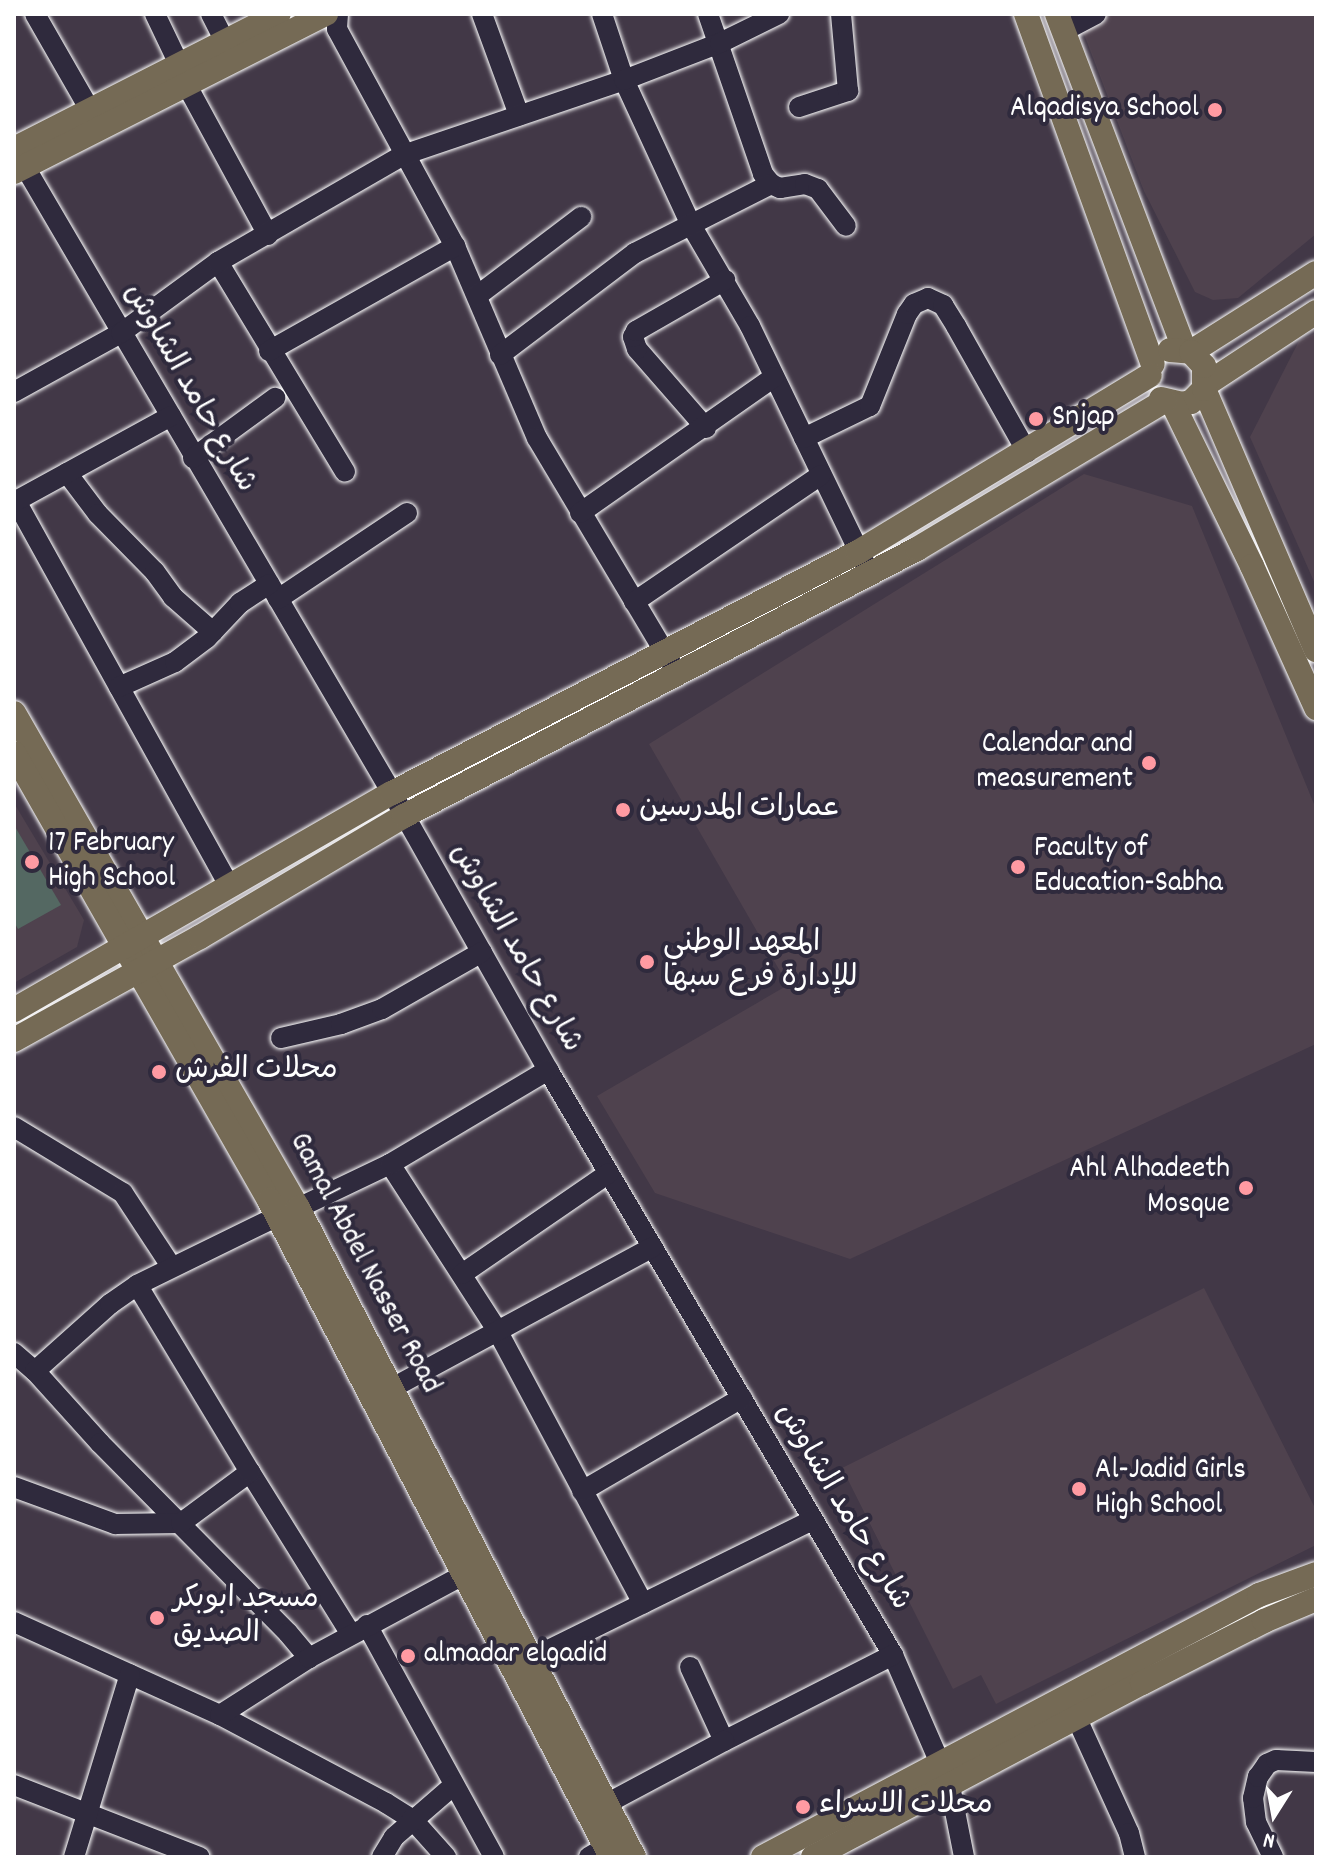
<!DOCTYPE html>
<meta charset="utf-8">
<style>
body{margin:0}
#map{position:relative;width:1330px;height:1871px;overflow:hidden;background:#423847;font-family:Dekko,"Playpen Sans Arabic",sans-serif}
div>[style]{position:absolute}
.built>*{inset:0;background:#4f424e}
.green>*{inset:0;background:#546862}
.roads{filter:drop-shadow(0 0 2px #fff) drop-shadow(0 0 2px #fff)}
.minor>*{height:20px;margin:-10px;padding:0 10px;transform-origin:10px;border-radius:10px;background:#2f2a3d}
.major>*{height:24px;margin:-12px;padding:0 12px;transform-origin:12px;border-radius:12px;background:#756a55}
.dots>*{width:22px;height:22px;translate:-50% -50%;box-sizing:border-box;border:4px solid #2f2a3d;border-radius:50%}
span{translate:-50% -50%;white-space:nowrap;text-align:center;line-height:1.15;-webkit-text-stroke:8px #2f2a3d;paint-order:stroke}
.poi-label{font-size:30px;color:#fff}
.right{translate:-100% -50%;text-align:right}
.left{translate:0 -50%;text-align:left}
.street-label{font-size:30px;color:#fff}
.frame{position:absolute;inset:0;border:16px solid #fff;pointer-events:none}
.north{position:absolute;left:1234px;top:1775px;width:80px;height:80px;-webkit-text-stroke:6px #2f2a3d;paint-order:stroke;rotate:191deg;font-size:22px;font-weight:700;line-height:32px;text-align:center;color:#fff}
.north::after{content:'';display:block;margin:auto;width:28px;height:36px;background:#fff;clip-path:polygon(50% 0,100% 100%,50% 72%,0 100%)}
</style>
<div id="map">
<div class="built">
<div style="clip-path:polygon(1108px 14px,1316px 14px,1316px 234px,1238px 298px,1213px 300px,1195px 292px,1144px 191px,1082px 29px)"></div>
<div style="clip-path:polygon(1316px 333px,1316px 586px,1250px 437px,1299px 341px)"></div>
<div style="clip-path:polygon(1084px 474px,1192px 506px,1316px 809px,1316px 1044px,850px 1259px,655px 1193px,597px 1096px,788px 985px,649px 744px)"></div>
<div style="clip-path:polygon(14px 803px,84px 920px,77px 947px,14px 983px)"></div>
<div style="clip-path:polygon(1204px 1288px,1316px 1510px,1316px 1545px,996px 1704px,981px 1675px,953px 1689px,842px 1468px)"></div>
</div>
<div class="green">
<div style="clip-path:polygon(14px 825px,61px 905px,18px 929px,14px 922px)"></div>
</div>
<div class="roads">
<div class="minor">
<div style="left:35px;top:14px;width:111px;rotate:60.2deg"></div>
<div style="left:155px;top:14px;width:55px;rotate:64.4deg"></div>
<div style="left:211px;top:14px;width:30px;rotate:63deg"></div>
<div style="left:338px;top:14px;width:15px;rotate:94deg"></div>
<div style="left:337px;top:29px;width:247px;rotate:61.5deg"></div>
<div style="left:455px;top:246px;width:209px;rotate:66.9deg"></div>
<div style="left:537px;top:438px;width:265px;rotate:59.2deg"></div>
<div style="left:482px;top:14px;width:108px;rotate:69.9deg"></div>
<div style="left:602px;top:14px;width:70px;rotate:71.6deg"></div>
<div style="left:624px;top:80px;width:160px;rotate:65.2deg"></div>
<div style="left:691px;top:225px;width:117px;rotate:59.7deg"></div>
<div style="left:750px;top:326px;width:264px;rotate:64.2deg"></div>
<div style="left:708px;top:14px;width:169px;rotate:71deg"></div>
<div style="left:763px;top:174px;width:13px;rotate:51deg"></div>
<div style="left:771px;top:184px;width:10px;rotate:24deg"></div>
<div style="left:780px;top:188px;width:25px;rotate:-9deg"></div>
<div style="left:805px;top:184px;width:14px;rotate:21deg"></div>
<div style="left:818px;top:189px;width:46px;rotate:52.9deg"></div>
<div style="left:1064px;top:31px;width:36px;rotate:-28deg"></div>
<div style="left:185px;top:82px;width:174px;rotate:61.5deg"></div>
<div style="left:799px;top:107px;width:52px;rotate:-18.1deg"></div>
<div style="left:848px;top:91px;width:77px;rotate:-95.2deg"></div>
<div style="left:18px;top:155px;width:740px;rotate:59.62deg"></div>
<div style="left:392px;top:793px;width:318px;rotate:60.6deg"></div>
<div style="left:548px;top:1070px;width:679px;rotate:59.47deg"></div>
<div style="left:893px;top:1655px;width:143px;rotate:66.5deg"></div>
<div style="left:950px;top:1786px;width:72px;rotate:78.8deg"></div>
<div style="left:218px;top:262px;width:245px;rotate:58.8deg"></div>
<div style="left:477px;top:296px;width:131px;rotate:-37.2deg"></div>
<div style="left:269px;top:351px;width:214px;rotate:-29.4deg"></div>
<div style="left:500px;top:355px;width:169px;rotate:-37.1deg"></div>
<div style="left:635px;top:253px;width:153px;rotate:-26.9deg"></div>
<div style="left:14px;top:392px;width:122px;rotate:-28.9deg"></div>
<div style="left:121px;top:333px;width:120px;rotate:-36.2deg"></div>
<div style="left:218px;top:262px;width:214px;rotate:-30deg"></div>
<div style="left:403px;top:155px;width:233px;rotate:-18.7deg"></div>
<div style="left:624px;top:80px;width:103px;rotate:-21.1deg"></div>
<div style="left:720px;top:43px;width:66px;rotate:-26.2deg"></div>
<div style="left:706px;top:428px;width:105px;rotate:-131.1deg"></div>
<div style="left:637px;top:349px;width:13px;rotate:-108deg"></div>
<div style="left:633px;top:337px;width:7px;rotate:-63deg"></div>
<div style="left:636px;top:331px;width:103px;rotate:-29.8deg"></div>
<div style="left:804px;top:438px;width:73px;rotate:-25.9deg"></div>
<div style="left:870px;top:406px;width:99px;rotate:-68.1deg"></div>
<div style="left:907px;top:314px;width:12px;rotate:-55deg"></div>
<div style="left:914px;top:304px;width:15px;rotate:-23deg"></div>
<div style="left:928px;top:298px;width:17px;rotate:25deg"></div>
<div style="left:943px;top:305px;width:25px;rotate:58deg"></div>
<div style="left:956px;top:326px;width:145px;rotate:60.6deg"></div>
<div style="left:193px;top:458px;width:102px;rotate:-36.2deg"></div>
<div style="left:67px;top:473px;width:51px;rotate:52.9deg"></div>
<div style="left:98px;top:514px;width:81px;rotate:45.5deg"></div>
<div style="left:155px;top:572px;width:31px;rotate:54deg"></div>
<div style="left:173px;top:597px;width:53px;rotate:41.2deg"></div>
<div style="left:16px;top:501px;width:440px;rotate:61deg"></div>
<div style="left:14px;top:502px;width:179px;rotate:-28.7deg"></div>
<div style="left:580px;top:513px;width:237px;rotate:-35deg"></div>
<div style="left:278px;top:599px;width:155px;rotate:-33.7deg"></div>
<div style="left:634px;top:602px;width:226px;rotate:-34.2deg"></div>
<div style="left:119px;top:687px;width:61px;rotate:-24.1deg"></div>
<div style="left:175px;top:662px;width:40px;rotate:-37deg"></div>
<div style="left:207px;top:638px;width:48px;rotate:-46.7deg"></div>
<div style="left:240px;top:603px;width:35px;rotate:-33deg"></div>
<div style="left:281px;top:1038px;width:62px;rotate:-13.1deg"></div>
<div style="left:341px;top:1024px;width:44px;rotate:-20.1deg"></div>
<div style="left:382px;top:1009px;width:115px;rotate:-29.7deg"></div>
<div style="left:14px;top:1127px;width:127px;rotate:31.2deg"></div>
<div style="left:123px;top:1193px;width:87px;rotate:56.7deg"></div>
<div style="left:390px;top:1164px;width:197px;rotate:57.2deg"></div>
<div style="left:497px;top:1330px;width:310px;rotate:61.9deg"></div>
<div style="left:298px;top:1208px;width:102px;rotate:-25.6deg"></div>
<div style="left:390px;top:1164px;width:184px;rotate:-30.7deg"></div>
<div style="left:462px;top:1274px;width:178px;rotate:-34.5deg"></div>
<div style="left:14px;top:1353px;width:28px;rotate:41deg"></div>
<div style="left:35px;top:1371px;width:97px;rotate:47.9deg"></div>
<div style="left:100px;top:1443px;width:267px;rotate:45.3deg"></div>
<div style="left:288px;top:1633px;width:33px;rotate:50deg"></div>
<div style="left:35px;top:1371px;width:101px;rotate:-41.8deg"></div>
<div style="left:110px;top:1304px;width:33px;rotate:-35deg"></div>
<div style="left:137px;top:1285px;width:157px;rotate:-26.1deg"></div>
<div style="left:394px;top:1387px;width:294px;rotate:-28.4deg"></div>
<div style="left:250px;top:1472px;width:191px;rotate:58.1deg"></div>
<div style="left:14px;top:1487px;width:108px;rotate:20.1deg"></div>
<div style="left:115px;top:1524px;width:66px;rotate:-0.9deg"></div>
<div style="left:181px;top:1523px;width:86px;rotate:-36.5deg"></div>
<div style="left:250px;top:1472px;width:218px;rotate:-121.1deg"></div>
<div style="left:582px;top:1491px;width:185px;rotate:-30.2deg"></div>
<div style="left:14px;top:1622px;width:226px;rotate:24.3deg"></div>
<div style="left:220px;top:1715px;width:188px;rotate:27.9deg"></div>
<div style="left:386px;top:1803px;width:31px;rotate:32deg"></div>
<div style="left:412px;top:1819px;width:51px;rotate:48.2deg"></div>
<div style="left:367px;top:1625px;width:264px;rotate:61.3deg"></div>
<div style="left:530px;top:1659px;width:315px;rotate:-26.2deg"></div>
<div style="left:690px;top:1667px;width:81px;rotate:65.3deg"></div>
<div style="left:724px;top:1741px;width:190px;rotate:-27deg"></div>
<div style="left:220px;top:1715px;width:106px;rotate:-32.6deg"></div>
<div style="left:309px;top:1658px;width:192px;rotate:-28.3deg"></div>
<div style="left:1077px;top:1719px;width:125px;rotate:65.5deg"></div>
<div style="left:1129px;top:1833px;width:25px;rotate:76deg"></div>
<div style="left:14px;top:1785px;width:199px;rotate:21.2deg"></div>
<div style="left:606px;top:1804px;width:134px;rotate:-28.1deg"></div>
<div style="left:74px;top:1857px;width:191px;rotate:-73deg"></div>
<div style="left:382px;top:1857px;width:23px;rotate:-59deg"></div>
<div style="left:394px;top:1837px;width:79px;rotate:-40.9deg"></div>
<div style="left:589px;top:1857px;width:20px;rotate:-30deg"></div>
<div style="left:1273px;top:1857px;width:39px;rotate:-116deg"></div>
<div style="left:1256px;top:1822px;width:24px;rotate:-97deg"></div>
<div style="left:1253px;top:1798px;width:22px;rotate:-77deg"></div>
<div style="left:1258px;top:1777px;width:16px;rotate:-55deg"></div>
<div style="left:1267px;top:1764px;width:10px;rotate:-24deg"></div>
<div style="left:1276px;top:1760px;width:40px;rotate:2.9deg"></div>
</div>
<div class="major">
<div style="left:1026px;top:14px;width:372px;rotate:70.1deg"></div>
<div style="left:1057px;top:14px;width:358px;rotate:69.2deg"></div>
<div style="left:14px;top:149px;width:297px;rotate:-27deg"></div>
<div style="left:14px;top:172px;width:350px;rotate:-26.9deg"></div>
<div style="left:1170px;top:350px;width:21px;rotate:5deg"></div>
<div style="left:1191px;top:352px;width:148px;rotate:-32.3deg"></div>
<div style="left:1205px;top:385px;width:133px;rotate:-33.3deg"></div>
<div style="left:1204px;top:389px;width:284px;rotate:66.8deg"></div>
<div style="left:1161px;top:399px;width:22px;rotate:13deg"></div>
<div style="left:1182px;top:404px;width:9px;rotate:-13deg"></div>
<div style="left:1191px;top:402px;width:18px;rotate:-45deg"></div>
<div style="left:1204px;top:389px;width:23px;rotate:-90deg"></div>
<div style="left:1204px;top:366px;width:19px;rotate:-133deg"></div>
<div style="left:1173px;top:404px;width:180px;rotate:64deg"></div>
<div style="left:1252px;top:566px;width:156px;rotate:65.7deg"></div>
<div style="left:14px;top:713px;width:571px;rotate:60.16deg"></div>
<div style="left:298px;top:1208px;width:731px;rotate:62.63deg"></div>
<div style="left:14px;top:753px;width:515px;rotate:60.3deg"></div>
<div style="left:269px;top:1200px;width:741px;rotate:62.5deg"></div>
<div style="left:14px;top:1010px;width:436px;rotate:-29.9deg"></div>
<div style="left:392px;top:793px;width:525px;rotate:-27.35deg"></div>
<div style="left:858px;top:552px;width:341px;rotate:-31.2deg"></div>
<div style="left:14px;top:1040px;width:213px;rotate:-29deg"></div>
<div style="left:200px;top:937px;width:237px;rotate:-30.7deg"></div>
<div style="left:404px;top:816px;width:578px;rotate:-27.5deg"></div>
<div style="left:917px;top:549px;width:288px;rotate:-30.9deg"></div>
<div style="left:763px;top:1857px;width:561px;rotate:-27.84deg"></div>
<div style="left:1259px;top:1595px;width:61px;rotate:-20.2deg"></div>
<div style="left:813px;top:1857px;width:372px;rotate:-27.9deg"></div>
<div style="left:1142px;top:1683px;width:137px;rotate:-26.9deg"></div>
<div style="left:1264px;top:1621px;width:56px;rotate:-22.9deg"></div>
</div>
</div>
<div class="dots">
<div style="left:1215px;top:110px;background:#ff9aa2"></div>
<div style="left:1036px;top:419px;background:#ff9aa2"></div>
<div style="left:1149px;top:763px;background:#ff9aa2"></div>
<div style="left:623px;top:810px;background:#ff9aa2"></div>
<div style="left:32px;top:862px;background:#ff9aa2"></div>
<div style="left:1018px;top:867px;background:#ff9aa2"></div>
<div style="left:647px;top:962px;background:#ff9aa2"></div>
<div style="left:159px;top:1072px;background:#ff9aa2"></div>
<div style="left:1246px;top:1188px;background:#ff9aa2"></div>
<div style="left:1079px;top:1489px;background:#ff9aa2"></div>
<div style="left:157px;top:1618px;background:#ff9aa2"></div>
<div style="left:408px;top:1656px;background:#ff9aa2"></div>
<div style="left:803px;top:1807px;background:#ff9aa2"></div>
</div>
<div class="poi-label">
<span class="right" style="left:1199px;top:110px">Alqadisya School</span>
<span class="left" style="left:1052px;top:419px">Snjap</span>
<span class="right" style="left:1133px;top:763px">Calendar and<br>measurement</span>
<span class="left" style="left:639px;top:810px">عمارات المدرسين</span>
<span class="left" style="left:48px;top:862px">17 February<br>High School</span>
<span class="left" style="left:1034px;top:867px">Faculty of<br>Education-Sabha</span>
<span class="left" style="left:663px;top:962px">المعهد الوطني<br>للإدارة فرع سبها</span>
<span class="left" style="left:175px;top:1072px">محلات الفرش</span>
<span class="right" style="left:1230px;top:1188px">Ahl Alhadeeth<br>Mosque</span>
<span class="left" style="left:1095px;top:1489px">Al-Jadid Girls<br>High School</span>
<span class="left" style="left:173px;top:1618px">مسجد ابوبكر<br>الصديق</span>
<span class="left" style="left:424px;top:1656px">almadar elgadid</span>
<span class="left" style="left:819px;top:1807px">محلات الاسراء</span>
</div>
<div class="street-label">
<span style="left:188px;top:389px;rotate:60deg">شارع حامد الشاوش</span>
<span style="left:514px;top:949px;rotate:60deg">شارع حامد الشاوش</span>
<span style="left:363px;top:1264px;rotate:62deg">Gamal Abdel Nasser Road</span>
<span style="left:841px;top:1508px;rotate:59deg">شارع حامد الشاوش</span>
</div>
<div class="frame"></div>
<div class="north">N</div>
</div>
